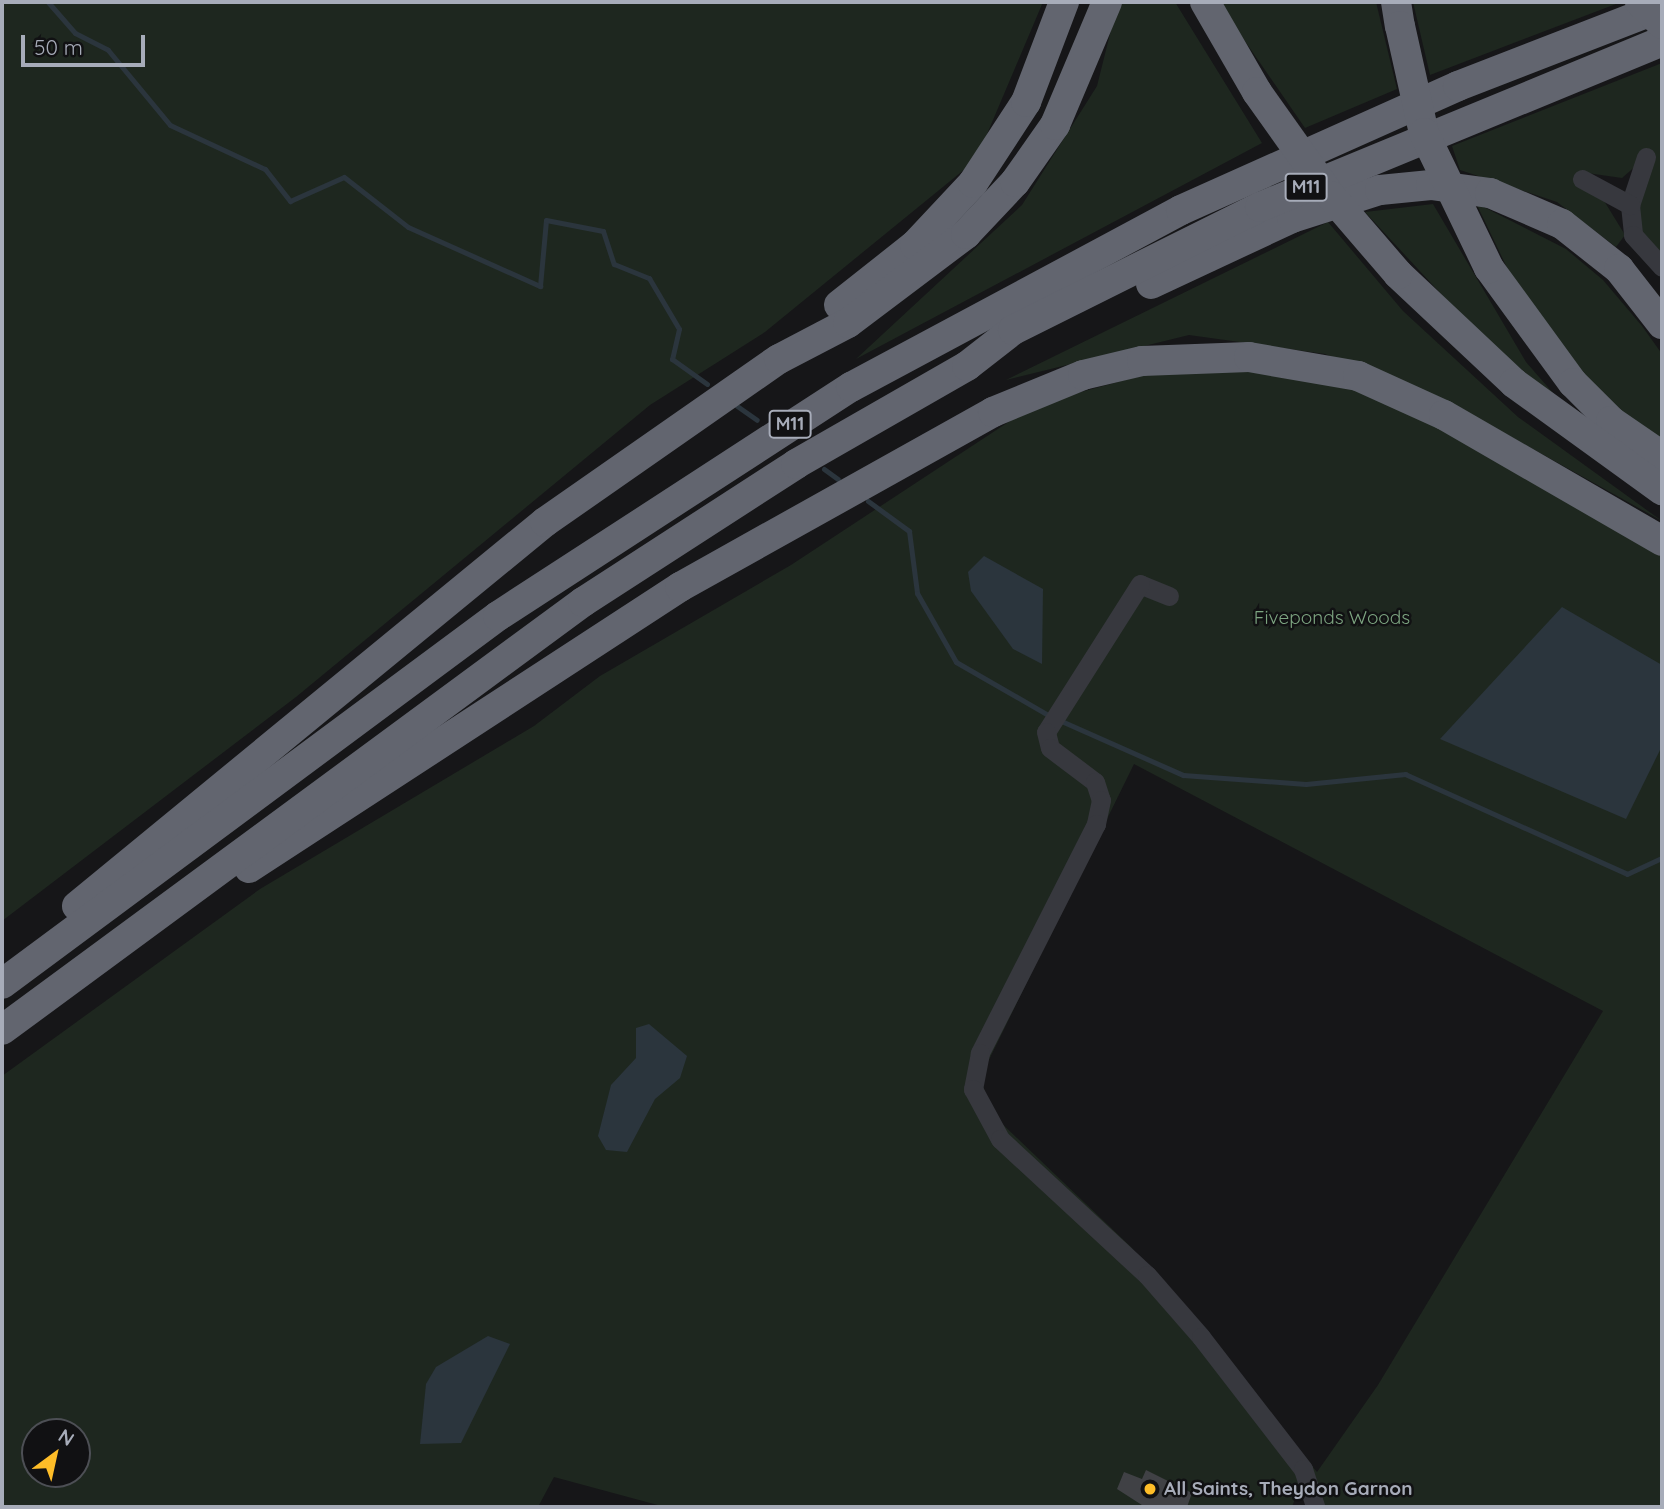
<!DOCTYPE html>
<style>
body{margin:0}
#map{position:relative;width:1664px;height:1509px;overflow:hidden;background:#161618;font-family:Quicksand,sans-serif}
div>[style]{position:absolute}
.green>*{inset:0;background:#1e271f}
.water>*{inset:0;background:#2b353d}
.stream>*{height:5px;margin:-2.5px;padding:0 2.5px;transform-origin:2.5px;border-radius:2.5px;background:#2b353d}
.building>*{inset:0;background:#404145}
.minor>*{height:19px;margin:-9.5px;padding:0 9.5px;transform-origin:9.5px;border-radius:9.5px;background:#37383e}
.highway>*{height:30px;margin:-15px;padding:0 15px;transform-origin:15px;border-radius:15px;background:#62656f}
.highway-bridge>*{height:30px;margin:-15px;padding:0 15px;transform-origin:15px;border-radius:15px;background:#62656f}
.dots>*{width:19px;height:19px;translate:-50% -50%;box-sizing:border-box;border:4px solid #111113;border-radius:50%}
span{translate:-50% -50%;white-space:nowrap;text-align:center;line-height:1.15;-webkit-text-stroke:5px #111113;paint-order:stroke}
.shield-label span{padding:2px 5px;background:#111113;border:2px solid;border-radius:5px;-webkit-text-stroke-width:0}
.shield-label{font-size:18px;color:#a7acb9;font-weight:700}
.park-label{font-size:19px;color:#7da581}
.poi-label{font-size:19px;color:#a7acb9;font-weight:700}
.left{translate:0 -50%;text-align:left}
.frame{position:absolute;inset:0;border:4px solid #a7acb9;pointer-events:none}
.north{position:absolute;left:21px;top:1418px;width:70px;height:70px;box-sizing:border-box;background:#111113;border:2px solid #4d4f55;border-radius:50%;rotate:33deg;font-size:19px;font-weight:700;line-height:28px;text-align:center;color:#a7acb9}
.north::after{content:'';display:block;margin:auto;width:24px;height:32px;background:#febd28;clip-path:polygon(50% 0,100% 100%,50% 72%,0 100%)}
.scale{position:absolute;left:21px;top:35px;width:124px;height:32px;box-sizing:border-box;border:4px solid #a7acb9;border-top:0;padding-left:9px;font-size:21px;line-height:24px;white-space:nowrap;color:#a7acb9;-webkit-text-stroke:5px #111113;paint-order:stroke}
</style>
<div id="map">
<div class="green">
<div style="clip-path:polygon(2px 2px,1043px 2px,976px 160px,765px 332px,650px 405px,296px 697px,2px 921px)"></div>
<div style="clip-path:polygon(1118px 2px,1175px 2px,1262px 143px,856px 359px,1022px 205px,1097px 86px)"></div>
<div style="clip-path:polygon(1218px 2px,1376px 2px,1397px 89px,1305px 128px)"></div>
<div style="clip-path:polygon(1413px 2px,1613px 2px,1616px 4px,1430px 75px)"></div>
<div style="clip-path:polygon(1662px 63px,1662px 263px,1639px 235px,1638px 164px,1622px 178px,1587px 173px,1625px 235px,1616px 247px,1557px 202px,1460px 170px,1452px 146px)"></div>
<div style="clip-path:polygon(1476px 203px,1566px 249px,1603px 280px,1642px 326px,1662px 354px,1662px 441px,1647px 434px,1569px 362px,1512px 278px)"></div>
<div style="clip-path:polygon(1433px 204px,1526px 362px,1567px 409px,1470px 325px,1365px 212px)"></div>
<div style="clip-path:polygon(1328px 222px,1403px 311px,1518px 417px,1662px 521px,1452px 404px,1325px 354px,1189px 335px,1006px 380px)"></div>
<div style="clip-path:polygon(evenodd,1255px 368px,1341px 381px,1449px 426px,1662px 551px,1662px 1507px,1322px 1507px,1301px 1483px,1292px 1507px,665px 1507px,554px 1477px,538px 1507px,2px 1507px,2px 1076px,260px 889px,534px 726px,600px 676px,791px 565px,1036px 404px,1148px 374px,1255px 368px,1134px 764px,1603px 1011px,1378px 1385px,1317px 1472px,1131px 1247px,994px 1116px,980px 1078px,1134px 764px,1255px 368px,35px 1432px,77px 1432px,77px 1474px,35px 1474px,35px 1432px)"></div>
</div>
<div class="water">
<div style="clip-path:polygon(984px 556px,1043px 589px,1042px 664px,1013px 649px,971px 591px,968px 572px)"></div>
<div style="clip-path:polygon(1562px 607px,1662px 665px,1662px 746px,1626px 819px,1440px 739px)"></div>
<div style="clip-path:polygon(649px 1024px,687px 1056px,680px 1078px,655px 1099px,627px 1152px,606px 1150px,598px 1136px,611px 1085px,636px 1058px,636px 1028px)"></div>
<div style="clip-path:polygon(488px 1336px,510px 1344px,461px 1443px,420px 1444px,426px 1384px,436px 1367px)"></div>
</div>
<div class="stream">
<div style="left:48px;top:2px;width:41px;rotate:48.9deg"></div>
<div style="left:75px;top:33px;width:37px;rotate:27deg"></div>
<div style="left:108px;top:50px;width:97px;rotate:50.4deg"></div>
<div style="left:170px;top:125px;width:105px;rotate:24.9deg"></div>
<div style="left:265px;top:169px;width:41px;rotate:52deg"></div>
<div style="left:290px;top:201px;width:59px;rotate:-24deg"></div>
<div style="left:344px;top:177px;width:81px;rotate:38deg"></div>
<div style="left:408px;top:227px;width:145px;rotate:24.1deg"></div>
<div style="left:540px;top:286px;width:66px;rotate:-84.8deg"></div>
<div style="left:546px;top:220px;width:58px;rotate:10.9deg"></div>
<div style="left:603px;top:231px;width:35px;rotate:72deg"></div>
<div style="left:614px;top:264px;width:38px;rotate:22deg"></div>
<div style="left:649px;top:278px;width:59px;rotate:59.5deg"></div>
<div style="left:679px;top:329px;width:31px;rotate:103deg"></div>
<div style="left:672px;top:359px;width:43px;rotate:35.5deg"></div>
<div style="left:737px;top:406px;width:24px;rotate:35deg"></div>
<div style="left:824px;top:469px;width:17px;rotate:36deg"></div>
<div style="left:868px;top:501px;width:51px;rotate:36.2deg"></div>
<div style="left:909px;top:531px;width:63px;rotate:82.6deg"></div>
<div style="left:917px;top:593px;width:79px;rotate:60.5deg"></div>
<div style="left:956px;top:662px;width:108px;rotate:29.9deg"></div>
<div style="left:1059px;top:720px;width:136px;rotate:23.9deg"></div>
<div style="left:1183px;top:775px;width:123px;rotate:4.2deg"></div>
<div style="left:1306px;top:784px;width:100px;rotate:-5.8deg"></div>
<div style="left:1405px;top:774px;width:243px;rotate:24.2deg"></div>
<div style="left:1627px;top:874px;width:38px;rotate:-25deg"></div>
</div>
<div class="building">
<div style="clip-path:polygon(1146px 1470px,1192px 1493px,1187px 1507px,1145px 1507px,1117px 1489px,1124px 1472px,1142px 1479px)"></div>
</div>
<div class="minor">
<div style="left:1646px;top:157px;width:51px;rotate:108.4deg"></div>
<div style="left:1630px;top:205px;width:30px;rotate:84deg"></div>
<div style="left:1633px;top:235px;width:43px;rotate:47.8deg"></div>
<div style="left:1582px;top:179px;width:55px;rotate:28.4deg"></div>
<div style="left:1169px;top:596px;width:31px;rotate:-158deg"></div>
<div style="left:1140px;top:584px;width:175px;rotate:122.4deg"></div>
<div style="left:1046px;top:732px;width:16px;rotate:76deg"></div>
<div style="left:1050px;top:748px;width:56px;rotate:37.1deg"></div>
<div style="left:1095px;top:782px;width:19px;rotate:72deg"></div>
<div style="left:1101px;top:800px;width:25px;rotate:102deg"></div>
<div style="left:1096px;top:824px;width:257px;rotate:116.9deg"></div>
<div style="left:980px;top:1053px;width:37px;rotate:101deg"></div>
<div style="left:973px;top:1089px;width:57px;rotate:61.6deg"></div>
<div style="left:1000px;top:1139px;width:200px;rotate:42.8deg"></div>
<div style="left:1147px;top:1275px;width:82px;rotate:48.9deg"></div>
<div style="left:1201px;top:1337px;width:167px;rotate:52.3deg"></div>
<div style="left:1303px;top:1469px;width:40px;rotate:72deg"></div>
</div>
<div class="highway">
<div style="left:1205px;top:2px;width:104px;rotate:60deg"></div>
<div style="left:1396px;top:2px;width:24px;rotate:81deg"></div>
<div style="left:1489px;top:268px;width:142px;rotate:53.9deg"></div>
<div style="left:1573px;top:383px;width:54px;rotate:45deg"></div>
<div style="left:1611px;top:421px;width:62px;rotate:34.5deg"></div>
<div style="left:1398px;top:274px;width:159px;rotate:43.2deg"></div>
<div style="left:1514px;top:383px;width:183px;rotate:35.9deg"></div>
<div style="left:1151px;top:284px;width:156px;rotate:-25.1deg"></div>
<div style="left:1292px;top:218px;width:92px;rotate:-17.7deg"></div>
<div style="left:1380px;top:190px;width:51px;rotate:-5.6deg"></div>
<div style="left:1431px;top:185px;width:60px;rotate:7.7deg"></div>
<div style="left:1490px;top:193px;width:78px;rotate:23.3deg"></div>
<div style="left:1562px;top:224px;width:73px;rotate:38.3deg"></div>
<div style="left:1619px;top:269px;width:70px;rotate:52deg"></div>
<div style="left:839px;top:305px;width:97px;rotate:-38.3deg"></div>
<div style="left:915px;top:245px;width:85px;rotate:-46.9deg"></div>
<div style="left:973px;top:183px;width:97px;rotate:-56.8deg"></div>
<div style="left:1026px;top:102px;width:107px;rotate:-69.2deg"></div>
<div style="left:249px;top:868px;width:515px;rotate:-33.1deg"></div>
<div style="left:680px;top:587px;width:359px;rotate:-29.2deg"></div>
<div style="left:993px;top:412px;width:97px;rotate:-22.3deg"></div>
<div style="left:1083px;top:375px;width:61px;rotate:-13.3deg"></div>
<div style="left:1142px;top:361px;width:107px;rotate:-2.1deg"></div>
<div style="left:1249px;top:357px;width:111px;rotate:9.9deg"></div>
<div style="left:1358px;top:376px;width:94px;rotate:24.4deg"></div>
<div style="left:1444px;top:415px;width:252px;rotate:30deg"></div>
<div style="left:77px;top:906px;width:605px;rotate:-39.37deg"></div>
<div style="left:545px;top:522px;width:285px;rotate:-34.9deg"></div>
<div style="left:779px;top:359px;width:78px;rotate:-27.6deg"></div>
<div style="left:848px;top:323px;width:148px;rotate:-37deg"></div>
<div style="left:966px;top:234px;width:71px;rotate:-46.7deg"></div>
<div style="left:1015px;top:182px;width:70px;rotate:-54.9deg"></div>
<div style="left:1055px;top:125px;width:134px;rotate:-67.1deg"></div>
<div style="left:2px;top:984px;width:618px;rotate:-36.57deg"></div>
<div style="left:498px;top:616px;width:421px;rotate:-33deg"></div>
<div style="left:851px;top:387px;width:374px;rotate:-28.2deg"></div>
<div style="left:1181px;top:210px;width:303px;rotate:-24.1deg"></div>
<div style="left:1458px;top:86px;width:219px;rotate:-21.2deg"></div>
<div style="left:2px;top:1030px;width:722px;rotate:-36.38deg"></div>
<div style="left:583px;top:602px;width:254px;rotate:-32.9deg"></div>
<div style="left:796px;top:464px;width:197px;rotate:-29.8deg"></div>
<div style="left:967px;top:366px;width:58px;rotate:-38deg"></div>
<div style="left:1013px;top:330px;width:276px;rotate:-26.5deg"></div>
<div style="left:1260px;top:207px;width:435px;rotate:-22.4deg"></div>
</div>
<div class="highway-bridge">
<div style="left:1640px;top:2px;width:31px;rotate:45deg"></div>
<div style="left:1400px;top:26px;width:110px;rotate:77.4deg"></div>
<div style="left:1424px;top:133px;width:150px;rotate:64.3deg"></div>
<div style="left:1257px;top:92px;width:128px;rotate:54.6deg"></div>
<div style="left:1331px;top:196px;width:103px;rotate:49.3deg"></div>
</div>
<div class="dots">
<div style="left:1150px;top:1489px;background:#febd28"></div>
</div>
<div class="shield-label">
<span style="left:1306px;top:187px">M11</span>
<span style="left:790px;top:424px">M11</span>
</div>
<div class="park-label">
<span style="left:1332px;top:618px">Fiveponds Woods</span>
</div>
<div class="poi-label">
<span class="left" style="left:1164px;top:1489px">All Saints, Theydon Garnon</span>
</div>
<div class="frame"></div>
<div class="north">N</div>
<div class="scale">50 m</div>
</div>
